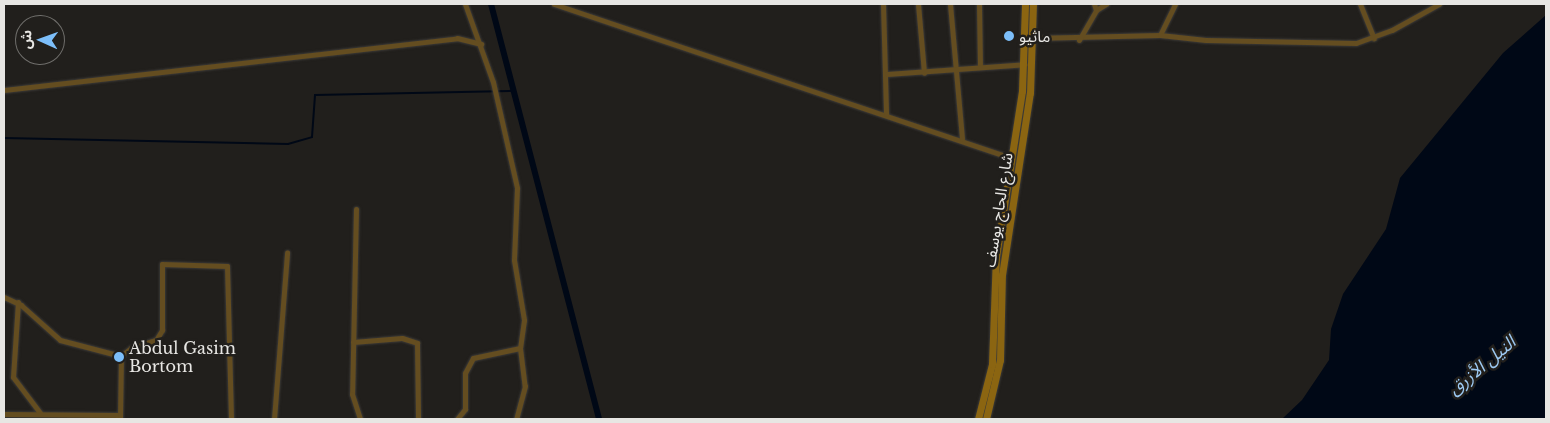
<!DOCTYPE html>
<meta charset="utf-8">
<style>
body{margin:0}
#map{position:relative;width:1550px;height:423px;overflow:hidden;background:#211f1c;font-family:"Libre Baskerville","Noto Sans Arabic",serif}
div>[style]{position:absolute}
.water>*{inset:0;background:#000816}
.stream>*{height:2px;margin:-1px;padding:0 1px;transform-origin:1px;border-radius:1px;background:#000816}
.canal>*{height:6px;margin:-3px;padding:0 3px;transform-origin:3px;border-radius:3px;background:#000816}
.roads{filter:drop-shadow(0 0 1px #3d3b38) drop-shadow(0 0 1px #3d3b38)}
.minor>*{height:5px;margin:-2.5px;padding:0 2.5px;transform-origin:2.5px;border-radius:2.5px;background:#644d20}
.secondary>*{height:7px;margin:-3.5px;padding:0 3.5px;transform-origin:3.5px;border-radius:3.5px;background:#8b6511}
.dots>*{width:14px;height:14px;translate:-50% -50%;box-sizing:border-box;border:2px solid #211f1c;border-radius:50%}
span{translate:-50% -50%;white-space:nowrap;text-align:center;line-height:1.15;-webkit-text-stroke:5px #211f1c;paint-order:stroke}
.poi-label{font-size:16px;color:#e7e6e3}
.left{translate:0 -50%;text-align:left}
.street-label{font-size:16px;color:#e7e6e3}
.water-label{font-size:18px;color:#9dc9f2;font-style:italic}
.frame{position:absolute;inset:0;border:5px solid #e7e6e3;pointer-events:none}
.north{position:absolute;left:15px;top:15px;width:50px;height:50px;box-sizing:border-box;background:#211f1c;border:1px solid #706f6c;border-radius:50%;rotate:272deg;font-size:14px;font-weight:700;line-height:20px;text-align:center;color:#e7e6e3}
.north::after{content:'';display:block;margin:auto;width:18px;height:22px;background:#7cbef9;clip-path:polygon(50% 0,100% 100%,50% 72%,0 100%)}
</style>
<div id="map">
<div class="water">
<div style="clip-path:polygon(1546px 15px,1546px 419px,1282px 419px,1302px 400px,1329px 360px,1331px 329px,1343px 294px,1386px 229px,1400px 178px,1503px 53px)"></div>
</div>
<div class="stream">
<div style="left:4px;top:138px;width:284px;rotate:1.2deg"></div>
<div style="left:288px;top:144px;width:25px;rotate:-16deg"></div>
<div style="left:312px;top:137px;width:42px;rotate:-85.9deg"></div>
<div style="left:315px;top:95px;width:199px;rotate:-1.2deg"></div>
</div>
<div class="canal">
<div style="left:491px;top:4px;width:429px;rotate:75.4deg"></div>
</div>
<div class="roads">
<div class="minor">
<div style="left:465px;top:4px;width:83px;rotate:70.3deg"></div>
<div style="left:493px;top:82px;width:109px;rotate:77.2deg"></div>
<div style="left:517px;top:188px;width:72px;rotate:92.4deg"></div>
<div style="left:514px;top:260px;width:61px;rotate:80.5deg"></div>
<div style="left:524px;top:320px;width:28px;rotate:98deg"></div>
<div style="left:520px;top:348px;width:38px;rotate:83deg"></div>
<div style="left:525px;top:386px;width:34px;rotate:105deg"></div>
<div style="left:554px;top:4px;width:483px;rotate:18.6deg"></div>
<div style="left:883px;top:4px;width:110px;rotate:88.4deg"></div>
<div style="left:918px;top:4px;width:69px;rotate:85deg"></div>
<div style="left:950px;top:4px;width:135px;rotate:84.9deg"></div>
<div style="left:979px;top:4px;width:63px;rotate:89.1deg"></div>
<div style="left:1360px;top:4px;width:37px;rotate:68deg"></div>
<div style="left:1096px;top:10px;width:12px;rotate:-31deg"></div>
<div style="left:1160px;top:35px;width:34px;rotate:-64deg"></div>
<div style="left:1033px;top:38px;width:127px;rotate:-1.4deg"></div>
<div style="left:1160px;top:35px;width:46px;rotate:6.2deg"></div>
<div style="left:1206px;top:40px;width:150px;rotate:1.1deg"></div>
<div style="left:1356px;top:43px;width:38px;rotate:-20deg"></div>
<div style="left:1392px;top:30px;width:54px;rotate:-29deg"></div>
<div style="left:1079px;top:40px;width:34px;rotate:-60deg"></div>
<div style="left:1096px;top:10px;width:6px;rotate:-108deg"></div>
<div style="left:887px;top:74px;width:138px;rotate:-4.1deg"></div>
<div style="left:4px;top:90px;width:456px;rotate:-6.5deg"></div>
<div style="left:457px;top:38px;width:25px;rotate:14deg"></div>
<div style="left:356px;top:209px;width:185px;rotate:91.2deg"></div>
<div style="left:352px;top:394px;width:26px;rotate:72deg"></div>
<div style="left:4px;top:297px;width:19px;rotate:25deg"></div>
<div style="left:21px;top:305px;width:52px;rotate:41.9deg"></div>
<div style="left:60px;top:340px;width:63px;rotate:14.7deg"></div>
<div style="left:18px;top:302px;width:75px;rotate:93.8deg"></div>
<div style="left:13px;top:377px;width:46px;rotate:52.9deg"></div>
<div style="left:353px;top:342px;width:49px;rotate:-4.7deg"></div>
<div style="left:402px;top:338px;width:16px;rotate:18deg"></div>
<div style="left:417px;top:343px;width:76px;rotate:89.2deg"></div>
<div style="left:4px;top:414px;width:116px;rotate:0.5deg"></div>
<div style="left:120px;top:419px;width:63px;rotate:-89.1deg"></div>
<div style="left:121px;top:356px;width:13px;rotate:-39deg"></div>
<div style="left:131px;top:348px;width:26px;rotate:-18deg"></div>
<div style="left:156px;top:340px;width:12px;rotate:-59deg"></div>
<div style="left:162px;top:330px;width:66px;rotate:-90deg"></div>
<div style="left:162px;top:264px;width:65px;rotate:1.8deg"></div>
<div style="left:227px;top:266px;width:153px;rotate:88.5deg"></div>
<div style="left:274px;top:419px;width:167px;rotate:-85.5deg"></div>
<div style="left:457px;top:419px;width:13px;rotate:-51deg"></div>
<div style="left:465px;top:409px;width:36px;rotate:-90deg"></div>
<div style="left:465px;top:373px;width:17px;rotate:-62deg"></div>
<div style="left:473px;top:358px;width:48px;rotate:-12deg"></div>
</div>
<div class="secondary">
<div style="left:978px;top:419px;width:57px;rotate:-75.7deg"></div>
<div style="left:992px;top:364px;width:107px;rotate:-87.9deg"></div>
<div style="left:996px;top:257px;width:168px;rotate:-81.1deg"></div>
<div style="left:1022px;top:91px;width:87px;rotate:-88deg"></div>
<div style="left:986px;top:419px;width:61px;rotate:-76.7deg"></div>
<div style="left:1000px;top:360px;width:85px;rotate:-88.7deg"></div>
<div style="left:1002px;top:275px;width:184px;rotate:-81.3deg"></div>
<div style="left:1030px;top:93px;width:89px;rotate:-88.1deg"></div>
</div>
</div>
<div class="dots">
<div style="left:1009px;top:36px;background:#7cbef9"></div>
<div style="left:119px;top:357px;background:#7cbef9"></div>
</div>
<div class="poi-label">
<span class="left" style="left:1019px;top:36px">ماثيو</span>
<span class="left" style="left:129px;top:357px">Abdul Gasim<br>Bortom</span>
</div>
<div class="street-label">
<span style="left:998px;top:210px;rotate:-81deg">شارع الحاج يوسف</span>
</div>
<div class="water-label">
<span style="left:1482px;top:366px;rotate:-40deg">النيل الأزرق</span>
</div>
<div class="frame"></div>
<div class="north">ش</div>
</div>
